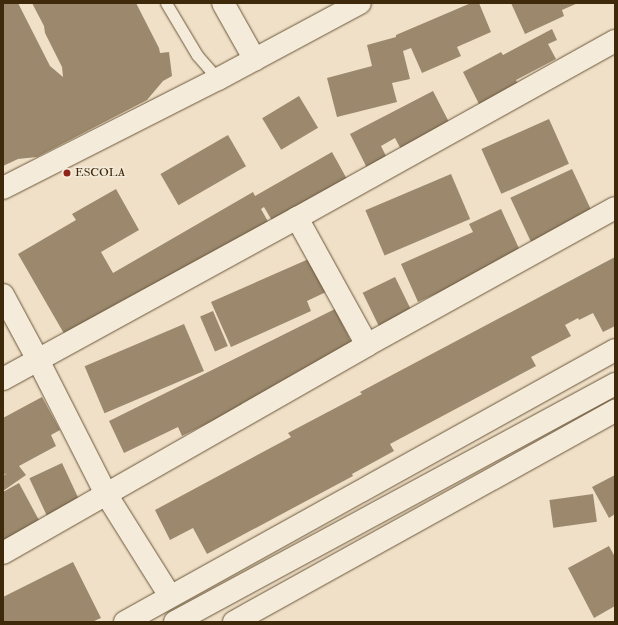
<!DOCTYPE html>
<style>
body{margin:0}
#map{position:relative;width:618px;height:625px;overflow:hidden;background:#f0e0c7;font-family:"IM FELL Double Pica",serif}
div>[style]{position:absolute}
.building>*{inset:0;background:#9b886d;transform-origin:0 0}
.roads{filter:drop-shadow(0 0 1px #6a573a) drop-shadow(0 0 1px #6a573a)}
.service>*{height:11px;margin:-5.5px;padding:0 5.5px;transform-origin:5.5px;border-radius:5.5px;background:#f5ebdb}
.minor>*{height:22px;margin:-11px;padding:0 11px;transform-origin:11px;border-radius:11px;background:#f5ebdb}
.secondary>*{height:22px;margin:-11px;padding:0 11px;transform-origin:11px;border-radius:11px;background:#f5ebdb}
.dots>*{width:11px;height:11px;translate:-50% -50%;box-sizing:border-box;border:2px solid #f5ebdb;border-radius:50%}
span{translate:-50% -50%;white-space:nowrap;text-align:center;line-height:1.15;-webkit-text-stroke:3px #f5ebdb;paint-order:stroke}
.poi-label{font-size:12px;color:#3e290b}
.left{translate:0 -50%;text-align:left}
.frame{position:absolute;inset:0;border:4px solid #3e290b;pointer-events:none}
</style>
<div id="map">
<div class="building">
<div style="clip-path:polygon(3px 3px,18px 3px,50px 66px,63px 77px,62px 67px,45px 33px,44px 26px,32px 3px,136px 3px,159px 48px,160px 53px,169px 52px,172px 76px,163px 81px,147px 100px,37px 157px,18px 159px,3px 166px)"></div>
<div style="clip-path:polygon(471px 3px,479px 3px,491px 32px,457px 47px,461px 56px,422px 73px,411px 48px,403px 51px,410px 79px,392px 83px,397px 102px,337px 117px,327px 78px,372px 66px,367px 45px,396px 37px,396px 35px)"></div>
<div style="clip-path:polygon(511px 3px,578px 3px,562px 10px,564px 16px,525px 34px)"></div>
<div style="clip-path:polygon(552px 29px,557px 40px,548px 44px,556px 59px,516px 80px,520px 89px,481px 108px,463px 72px,501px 52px,503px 55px)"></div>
<div style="clip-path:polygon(433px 91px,453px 130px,404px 155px,395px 138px,381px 146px,387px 158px,367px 168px,350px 134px)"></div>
<div style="left:299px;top:96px;width:37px;height:43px;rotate:59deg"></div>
<div style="left:549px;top:119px;width:49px;height:74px;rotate:66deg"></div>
<div style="left:228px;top:135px;width:36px;height:78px;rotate:60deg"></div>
<div style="clip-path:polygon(332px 152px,348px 181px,274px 224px,264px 207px,261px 209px,271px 227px,66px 337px,18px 254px,76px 220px,72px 214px,116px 189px,139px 230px,101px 252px,113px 273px,253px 192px,255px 196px)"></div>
<div style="left:572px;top:169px;width:50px;height:68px;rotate:65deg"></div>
<div style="left:451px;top:174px;width:49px;height:93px;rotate:67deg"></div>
<div style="clip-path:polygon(501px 209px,522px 255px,418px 302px,401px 264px,473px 232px,469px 224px)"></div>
<div style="clip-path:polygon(615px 257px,615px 326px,603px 332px,593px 313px,579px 320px,578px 318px,565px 325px,571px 336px,531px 357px,536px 366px,390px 444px,394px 451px,352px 474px,353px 476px,207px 554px,193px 528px,170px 540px,155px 510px,291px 437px,288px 433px,362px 394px,360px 392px)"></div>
<div style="clip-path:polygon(311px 258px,326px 292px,307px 301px,311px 311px,231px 347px,211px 302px)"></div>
<div style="left:395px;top:277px;width:41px;height:36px;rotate:64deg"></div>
<div style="clip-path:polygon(335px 309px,353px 345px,308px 374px,182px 436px,178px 427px,124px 453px,109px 421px)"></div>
<div style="left:213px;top:311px;width:38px;height:14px;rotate:67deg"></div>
<div style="left:184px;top:324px;width:51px;height:108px;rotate:67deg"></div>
<div style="clip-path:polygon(42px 397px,60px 430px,51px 435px,56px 446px,19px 466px,26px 475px,3px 491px,3px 476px,7px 473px,3px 475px,3px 418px)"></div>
<div style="left:62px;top:463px;width:42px;height:36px;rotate:65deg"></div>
<div style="clip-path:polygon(615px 475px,615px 514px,609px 518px,592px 487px)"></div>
<div style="clip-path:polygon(19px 483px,40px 522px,3px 541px,3px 492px)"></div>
<div style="left:593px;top:494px;width:28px;height:44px;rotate:82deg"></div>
<div style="clip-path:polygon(609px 546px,615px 557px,615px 606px,594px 618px,568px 568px)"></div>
<div style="clip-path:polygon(73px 562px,101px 618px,92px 622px,3px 622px,3px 597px)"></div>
</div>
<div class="roads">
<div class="service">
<div style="left:166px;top:3px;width:61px;rotate:59.2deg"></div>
<div style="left:197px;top:55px;width:32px;rotate:49deg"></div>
</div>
<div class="minor">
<div style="left:223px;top:3px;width:65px;rotate:60.7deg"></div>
<div style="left:3px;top:188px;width:241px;rotate:-26.9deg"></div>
<div style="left:218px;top:79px;width:161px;rotate:-28.2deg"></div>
<div style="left:297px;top:218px;width:145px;rotate:61.1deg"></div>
<div style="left:3px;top:295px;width:74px;rotate:61.7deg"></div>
<div style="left:38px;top:360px;width:150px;rotate:63.1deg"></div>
<div style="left:106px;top:494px;width:120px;rotate:57.9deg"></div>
<div style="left:3px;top:379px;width:335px;rotate:-28.7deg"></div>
<div style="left:297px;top:218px;width:364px;rotate:-29.1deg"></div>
<div style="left:3px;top:553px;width:419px;rotate:-29.7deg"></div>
<div style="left:367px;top:345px;width:283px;rotate:-28.9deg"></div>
<div style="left:234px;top:622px;width:436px;rotate:-29deg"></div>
</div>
<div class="secondary">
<div style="left:125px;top:622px;width:560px;rotate:-29.03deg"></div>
<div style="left:175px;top:622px;width:500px;rotate:-28.41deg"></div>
</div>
</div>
<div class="dots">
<div style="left:67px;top:173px;background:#8f2418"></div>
</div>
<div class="poi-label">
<span class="left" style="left:75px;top:173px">ESCOLA</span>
</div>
<div class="frame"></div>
</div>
